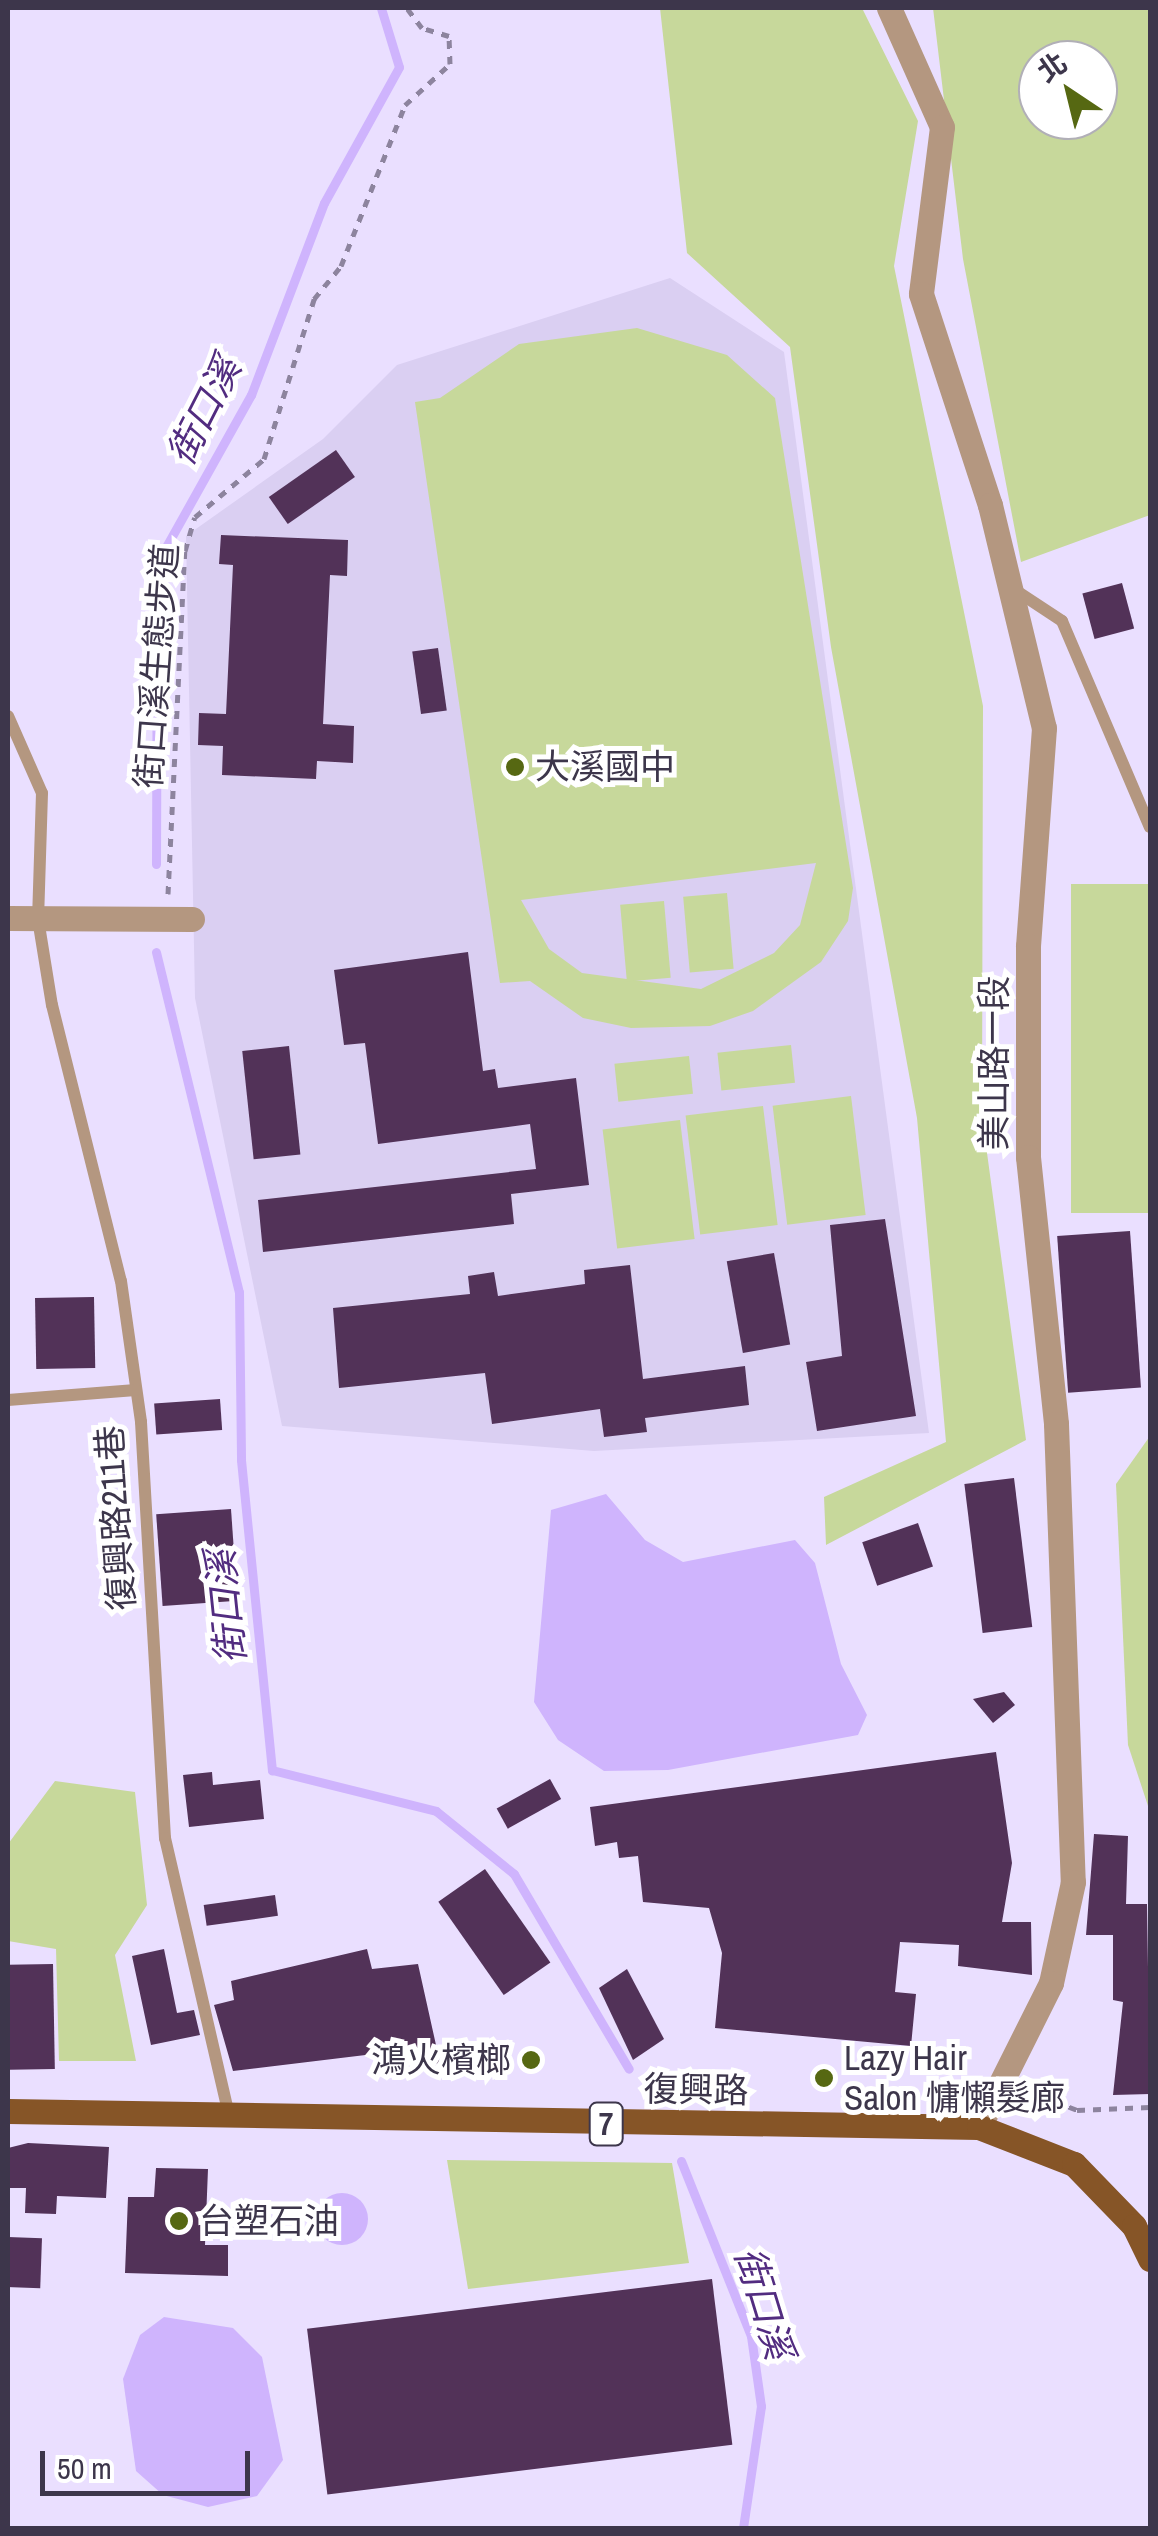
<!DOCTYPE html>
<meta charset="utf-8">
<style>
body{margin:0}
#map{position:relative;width:1158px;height:2536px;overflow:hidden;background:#eadfff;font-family:"Archivo Narrow","Noto Sans TC",sans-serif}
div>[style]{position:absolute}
.built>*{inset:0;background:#dacff2}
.green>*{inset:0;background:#c7d89b;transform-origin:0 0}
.water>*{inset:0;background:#cfb4fd}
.round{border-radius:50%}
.stream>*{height:9px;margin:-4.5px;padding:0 4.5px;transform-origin:4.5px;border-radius:4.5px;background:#cfb4fd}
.building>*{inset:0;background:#523258;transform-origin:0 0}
.path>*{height:5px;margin-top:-2.5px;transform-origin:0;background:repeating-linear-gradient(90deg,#8d849e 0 8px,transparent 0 16px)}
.service>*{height:12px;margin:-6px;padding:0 6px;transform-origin:6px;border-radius:6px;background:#b49780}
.minor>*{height:25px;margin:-12.5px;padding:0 12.5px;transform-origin:12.5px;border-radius:12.5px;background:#b49780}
.tertiary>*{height:25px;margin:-12.5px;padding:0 12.5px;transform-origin:12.5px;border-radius:12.5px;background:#b49780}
.primary>*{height:25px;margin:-12.5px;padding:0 12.5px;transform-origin:12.5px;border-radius:12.5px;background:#865527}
.dots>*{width:28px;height:28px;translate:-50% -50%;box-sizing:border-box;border:5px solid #fff;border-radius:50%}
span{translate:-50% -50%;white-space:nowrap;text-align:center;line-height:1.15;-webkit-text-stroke:10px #fff;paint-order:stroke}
.shield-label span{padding:2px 8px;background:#fff;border:2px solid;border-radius:8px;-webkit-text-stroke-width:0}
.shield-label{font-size:32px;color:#3d364b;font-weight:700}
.street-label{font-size:35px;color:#3d364b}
.poi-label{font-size:35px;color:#3d364b}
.left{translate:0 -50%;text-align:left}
.right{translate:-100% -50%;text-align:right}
.water-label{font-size:38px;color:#522c80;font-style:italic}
.frame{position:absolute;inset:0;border:10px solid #3d364b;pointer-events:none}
.north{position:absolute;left:1018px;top:40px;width:100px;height:100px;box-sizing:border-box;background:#fff;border:2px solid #b1afb7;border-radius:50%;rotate:325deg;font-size:28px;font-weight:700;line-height:40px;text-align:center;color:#3d364b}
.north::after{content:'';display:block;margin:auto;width:35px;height:45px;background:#566812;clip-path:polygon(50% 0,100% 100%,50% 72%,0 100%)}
.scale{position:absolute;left:40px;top:2451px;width:210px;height:45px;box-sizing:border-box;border:5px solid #3d364b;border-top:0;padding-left:12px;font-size:30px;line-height:35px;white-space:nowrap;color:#3d364b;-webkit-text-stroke:8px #fff;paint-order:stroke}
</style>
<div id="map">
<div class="built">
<div style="clip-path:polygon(670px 278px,784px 352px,929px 1433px,594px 1451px,282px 1426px,195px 998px,186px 536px,323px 439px,397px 365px)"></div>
</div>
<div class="green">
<div style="clip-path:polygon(660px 8px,862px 8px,918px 121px,894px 266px,983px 706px,982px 1116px,1026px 1440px,826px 1545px,824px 1497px,946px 1442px,917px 1118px,831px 647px,790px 347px,687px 253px)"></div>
<div style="clip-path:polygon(evenodd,933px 8px,1150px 8px,1150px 515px,1021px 562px,963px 259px,933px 8px,1038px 60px,1098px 60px,1098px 120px,1038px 120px,1038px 60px)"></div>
<div style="clip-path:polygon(evenodd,637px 328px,727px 355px,775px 398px,853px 888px,848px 921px,821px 962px,753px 1011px,710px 1026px,631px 1028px,583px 1018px,530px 981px,500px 983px,415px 402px,440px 398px,519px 344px,637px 328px,816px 863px,800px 925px,774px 953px,701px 989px,582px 973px,549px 949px,521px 900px,816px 863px)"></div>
<div style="left:1150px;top:884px;width:329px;height:79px;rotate:90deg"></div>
<div style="left:727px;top:893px;width:76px;height:44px;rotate:85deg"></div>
<div style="left:664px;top:901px;width:77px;height:44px;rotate:85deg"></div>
<div style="left:791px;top:1045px;width:38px;height:74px;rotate:84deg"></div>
<div style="left:689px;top:1056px;width:38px;height:75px;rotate:84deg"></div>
<div style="left:851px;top:1096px;width:120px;height:79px;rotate:83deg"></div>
<div style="left:763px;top:1106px;width:120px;height:78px;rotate:83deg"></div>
<div style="left:680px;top:1120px;width:120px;height:78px;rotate:83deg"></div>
<div style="clip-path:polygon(1150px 1436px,1150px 1812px,1128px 1745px,1116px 1484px)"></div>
<div style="clip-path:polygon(55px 1781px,135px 1792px,147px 1905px,115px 1955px,136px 2061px,59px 2061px,56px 1949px,8px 1941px,8px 1844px)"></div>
<div style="clip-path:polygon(447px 2160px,672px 2163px,689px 2263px,468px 2289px)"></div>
</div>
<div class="water">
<div style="clip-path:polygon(606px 1494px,645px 1540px,683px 1562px,795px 1540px,815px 1563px,841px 1664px,867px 1715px,858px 1735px,668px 1770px,604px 1771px,558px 1740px,534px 1702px,551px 1510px)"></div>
<div class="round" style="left:316px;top:2193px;width:52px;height:52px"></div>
<div style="clip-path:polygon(164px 2317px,233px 2328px,262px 2357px,283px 2460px,257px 2496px,208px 2507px,163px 2495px,136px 2471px,123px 2379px,140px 2335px)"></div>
</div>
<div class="stream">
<div style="left:156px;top:864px;width:301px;rotate:-89.8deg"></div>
<div style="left:157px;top:563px;width:193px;rotate:-60.8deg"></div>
<div style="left:251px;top:395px;width:205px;rotate:-69.2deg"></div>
<div style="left:324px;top:203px;width:155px;rotate:-61.1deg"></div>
<div style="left:399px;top:67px;width:62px;rotate:-107deg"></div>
<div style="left:156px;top:952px;width:350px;rotate:76.3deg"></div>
<div style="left:239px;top:1292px;width:168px;rotate:89.3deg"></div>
<div style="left:241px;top:1460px;width:312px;rotate:84.3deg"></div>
<div style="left:272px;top:1770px;width:169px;rotate:14deg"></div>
<div style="left:436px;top:1811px;width:100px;rotate:38.9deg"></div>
<div style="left:514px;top:1874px;width:226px;rotate:59.5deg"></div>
<div style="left:681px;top:2161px;width:188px;rotate:68.2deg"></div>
<div style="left:751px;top:2336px;width:71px;rotate:81.9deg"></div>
<div style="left:761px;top:2406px;width:123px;rotate:98.4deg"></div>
</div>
<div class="building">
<div style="left:336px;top:450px;width:33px;height:82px;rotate:55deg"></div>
<div style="clip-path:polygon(221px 535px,348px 540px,347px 576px,330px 575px,323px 724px,354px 726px,353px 763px,317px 761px,316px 779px,222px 775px,223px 746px,198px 745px,199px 713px,226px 714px,233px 565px,219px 564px)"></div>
<div style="left:1122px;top:583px;width:47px;height:41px;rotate:75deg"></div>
<div style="left:438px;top:648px;width:63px;height:26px;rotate:82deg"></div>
<div style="clip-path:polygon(468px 952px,483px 1071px,495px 1069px,498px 1088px,576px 1078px,589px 1185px,511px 1194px,514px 1224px,263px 1252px,258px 1200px,536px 1169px,530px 1124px,378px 1144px,365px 1043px,344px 1045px,334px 970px)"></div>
<div style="left:289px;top:1046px;width:109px;height:47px;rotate:84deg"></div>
<div style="clip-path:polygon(885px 1219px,916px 1416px,817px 1431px,806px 1362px,842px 1356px,830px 1225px)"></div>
<div style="left:1130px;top:1231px;width:157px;height:73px;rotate:86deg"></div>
<div style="left:774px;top:1253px;width:93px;height:48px;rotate:80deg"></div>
<div style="clip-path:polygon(630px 1265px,643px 1379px,745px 1366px,749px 1405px,645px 1418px,647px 1432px,604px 1437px,600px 1409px,492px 1424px,485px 1373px,339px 1388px,333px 1308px,470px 1294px,468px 1276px,494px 1272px,498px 1296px,585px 1284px,584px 1270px)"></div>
<div style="left:94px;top:1297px;width:71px;height:59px;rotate:89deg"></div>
<div style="left:220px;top:1399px;width:31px;height:66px;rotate:86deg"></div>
<div style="left:1014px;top:1478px;width:150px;height:50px;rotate:83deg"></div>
<div style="left:231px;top:1509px;width:92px;height:75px;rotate:86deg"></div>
<div style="left:918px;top:1523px;width:46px;height:59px;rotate:71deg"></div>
<div style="clip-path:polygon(1004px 1692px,1015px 1705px,993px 1723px,973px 1699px)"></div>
<div style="clip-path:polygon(996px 1752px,1012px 1863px,1002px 1922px,1031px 1922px,1032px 1975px,958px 1966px,959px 1945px,900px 1942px,895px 1992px,916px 1994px,911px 2046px,715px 2028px,722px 1953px,709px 1908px,643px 1902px,638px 1856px,619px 1858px,617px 1842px,595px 1846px,590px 1807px)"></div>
<div style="clip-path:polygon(212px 1772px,213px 1785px,260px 1780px,264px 1819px,189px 1827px,183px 1775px)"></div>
<div style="left:550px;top:1779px;width:23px;height:61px;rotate:61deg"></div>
<div style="clip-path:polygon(1094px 1834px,1128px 1836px,1126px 1904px,1147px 1904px,1150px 2094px,1113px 2095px,1123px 2002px,1113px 2000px,1113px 1935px,1086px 1935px)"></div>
<div style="left:485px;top:1869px;width:114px;height:57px;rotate:55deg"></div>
<div style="left:275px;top:1895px;width:21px;height:72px;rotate:82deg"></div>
<div style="clip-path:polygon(164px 1949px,177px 2013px,194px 2010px,200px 2035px,151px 2045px,132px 1956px)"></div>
<div style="clip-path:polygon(367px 1949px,372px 1969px,418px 1964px,440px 2063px,419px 2068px,415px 2049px,233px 2071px,214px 2005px,234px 2000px,231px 1981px)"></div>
<div style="left:53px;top:1964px;width:105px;height:45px;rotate:89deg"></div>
<div style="clip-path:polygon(627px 1969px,664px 2039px,633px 2060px,599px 1988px)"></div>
<div style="clip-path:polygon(28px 2143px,109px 2147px,106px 2198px,57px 2196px,56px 2214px,25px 2213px,26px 2188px,8px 2188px,8px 2148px)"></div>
<div style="clip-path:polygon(156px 2168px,208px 2169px,205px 2245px,228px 2245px,228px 2276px,125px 2273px,128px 2197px,154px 2197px)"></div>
<div style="left:8px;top:2237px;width:34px;height:50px;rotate:2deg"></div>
<div style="left:712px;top:2279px;width:167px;height:408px;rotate:83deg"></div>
</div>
<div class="path">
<div style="left:168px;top:894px;width:343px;rotate:-87.2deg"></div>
<div style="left:185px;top:551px;width:35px;rotate:-74deg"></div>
<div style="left:195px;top:517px;width:90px;rotate:-40deg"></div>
<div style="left:264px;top:459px;width:168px;rotate:-72.6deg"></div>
<div style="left:314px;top:299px;width:43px;rotate:-50.7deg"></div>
<div style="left:341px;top:266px;width:173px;rotate:-68.3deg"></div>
<div style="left:405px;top:105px;width:61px;rotate:-42.3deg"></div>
<div style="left:450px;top:64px;width:28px;rotate:-92deg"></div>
<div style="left:449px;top:36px;width:28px;rotate:-163deg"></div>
<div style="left:422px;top:28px;width:25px;rotate:-127deg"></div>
<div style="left:1017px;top:2109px;width:38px;rotate:-12deg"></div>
<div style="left:1054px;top:2101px;width:25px;rotate:21deg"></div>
<div style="left:1077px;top:2110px;width:73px;rotate:-2.4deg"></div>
</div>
<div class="service">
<div style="left:1012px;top:588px;width:60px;rotate:33.4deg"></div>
<div style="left:1062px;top:621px;width:224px;rotate:66.9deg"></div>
<div style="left:8px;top:716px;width:84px;rotate:66.2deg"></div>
<div style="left:42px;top:793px;width:126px;rotate:91.8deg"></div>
<div style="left:38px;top:919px;width:87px;rotate:80.8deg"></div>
<div style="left:52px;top:1005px;width:284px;rotate:76deg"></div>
<div style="left:121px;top:1281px;width:142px;rotate:81.9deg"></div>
<div style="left:141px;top:1422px;width:417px;rotate:86.7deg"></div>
<div style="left:165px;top:1838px;width:285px;rotate:77deg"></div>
<div style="left:8px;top:1400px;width:128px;rotate:-4.5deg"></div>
</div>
<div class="minor">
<div style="left:8px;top:918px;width:184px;rotate:0.3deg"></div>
</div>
<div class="tertiary">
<div style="left:889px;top:8px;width:130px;rotate:66deg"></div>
<div style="left:942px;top:127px;width:168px;rotate:97.2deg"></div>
<div style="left:921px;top:294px;width:222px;rotate:71.9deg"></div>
<div style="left:990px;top:505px;width:229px;rotate:76.4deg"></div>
<div style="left:1044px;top:728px;width:219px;rotate:94.2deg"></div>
<div style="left:1028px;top:946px;width:211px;rotate:90deg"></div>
<div style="left:1028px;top:1157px;width:268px;rotate:84deg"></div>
<div style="left:1056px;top:1424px;width:458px;rotate:87.9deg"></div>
<div style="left:1073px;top:1882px;width:103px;rotate:102.3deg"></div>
<div style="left:1051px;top:1983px;width:161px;rotate:116.6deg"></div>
</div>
<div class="primary">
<div style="left:8px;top:2111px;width:971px;rotate:0.94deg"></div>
<div style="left:979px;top:2127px;width:102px;rotate:21.3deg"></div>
<div style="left:1074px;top:2164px;width:86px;rotate:45.9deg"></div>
<div style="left:1134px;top:2226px;width:37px;rotate:64deg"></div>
</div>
<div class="dots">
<div style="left:515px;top:767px;background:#566812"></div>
<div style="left:531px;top:2060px;background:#566812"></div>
<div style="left:824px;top:2078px;background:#566812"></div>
<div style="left:179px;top:2221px;background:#566812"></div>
</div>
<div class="shield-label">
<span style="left:606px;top:2124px">7</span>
</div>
<div class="street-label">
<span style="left:157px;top:666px;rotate:-86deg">街口溪生態步道</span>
<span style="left:994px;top:1063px;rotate:-90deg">美山路一段</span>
<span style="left:116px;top:1518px;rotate:-94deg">復興路211巷</span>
<span style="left:696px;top:2090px;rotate:1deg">復興路</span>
</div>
<div class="poi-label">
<span class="left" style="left:535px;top:767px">大溪國中</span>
<span class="left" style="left:844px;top:2078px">Lazy Hair<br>Salon 慵懶髮廊</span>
<span class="right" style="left:511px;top:2060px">鴻火檳榔</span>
<span class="left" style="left:199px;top:2221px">台塑石油</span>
</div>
<div class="water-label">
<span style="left:204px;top:411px;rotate:-63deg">街口溪</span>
<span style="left:226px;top:1607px;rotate:-96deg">街口溪</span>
<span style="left:764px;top:2303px;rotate:73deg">街口溪</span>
</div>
<div class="frame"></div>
<div class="north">北</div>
<div class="scale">50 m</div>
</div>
